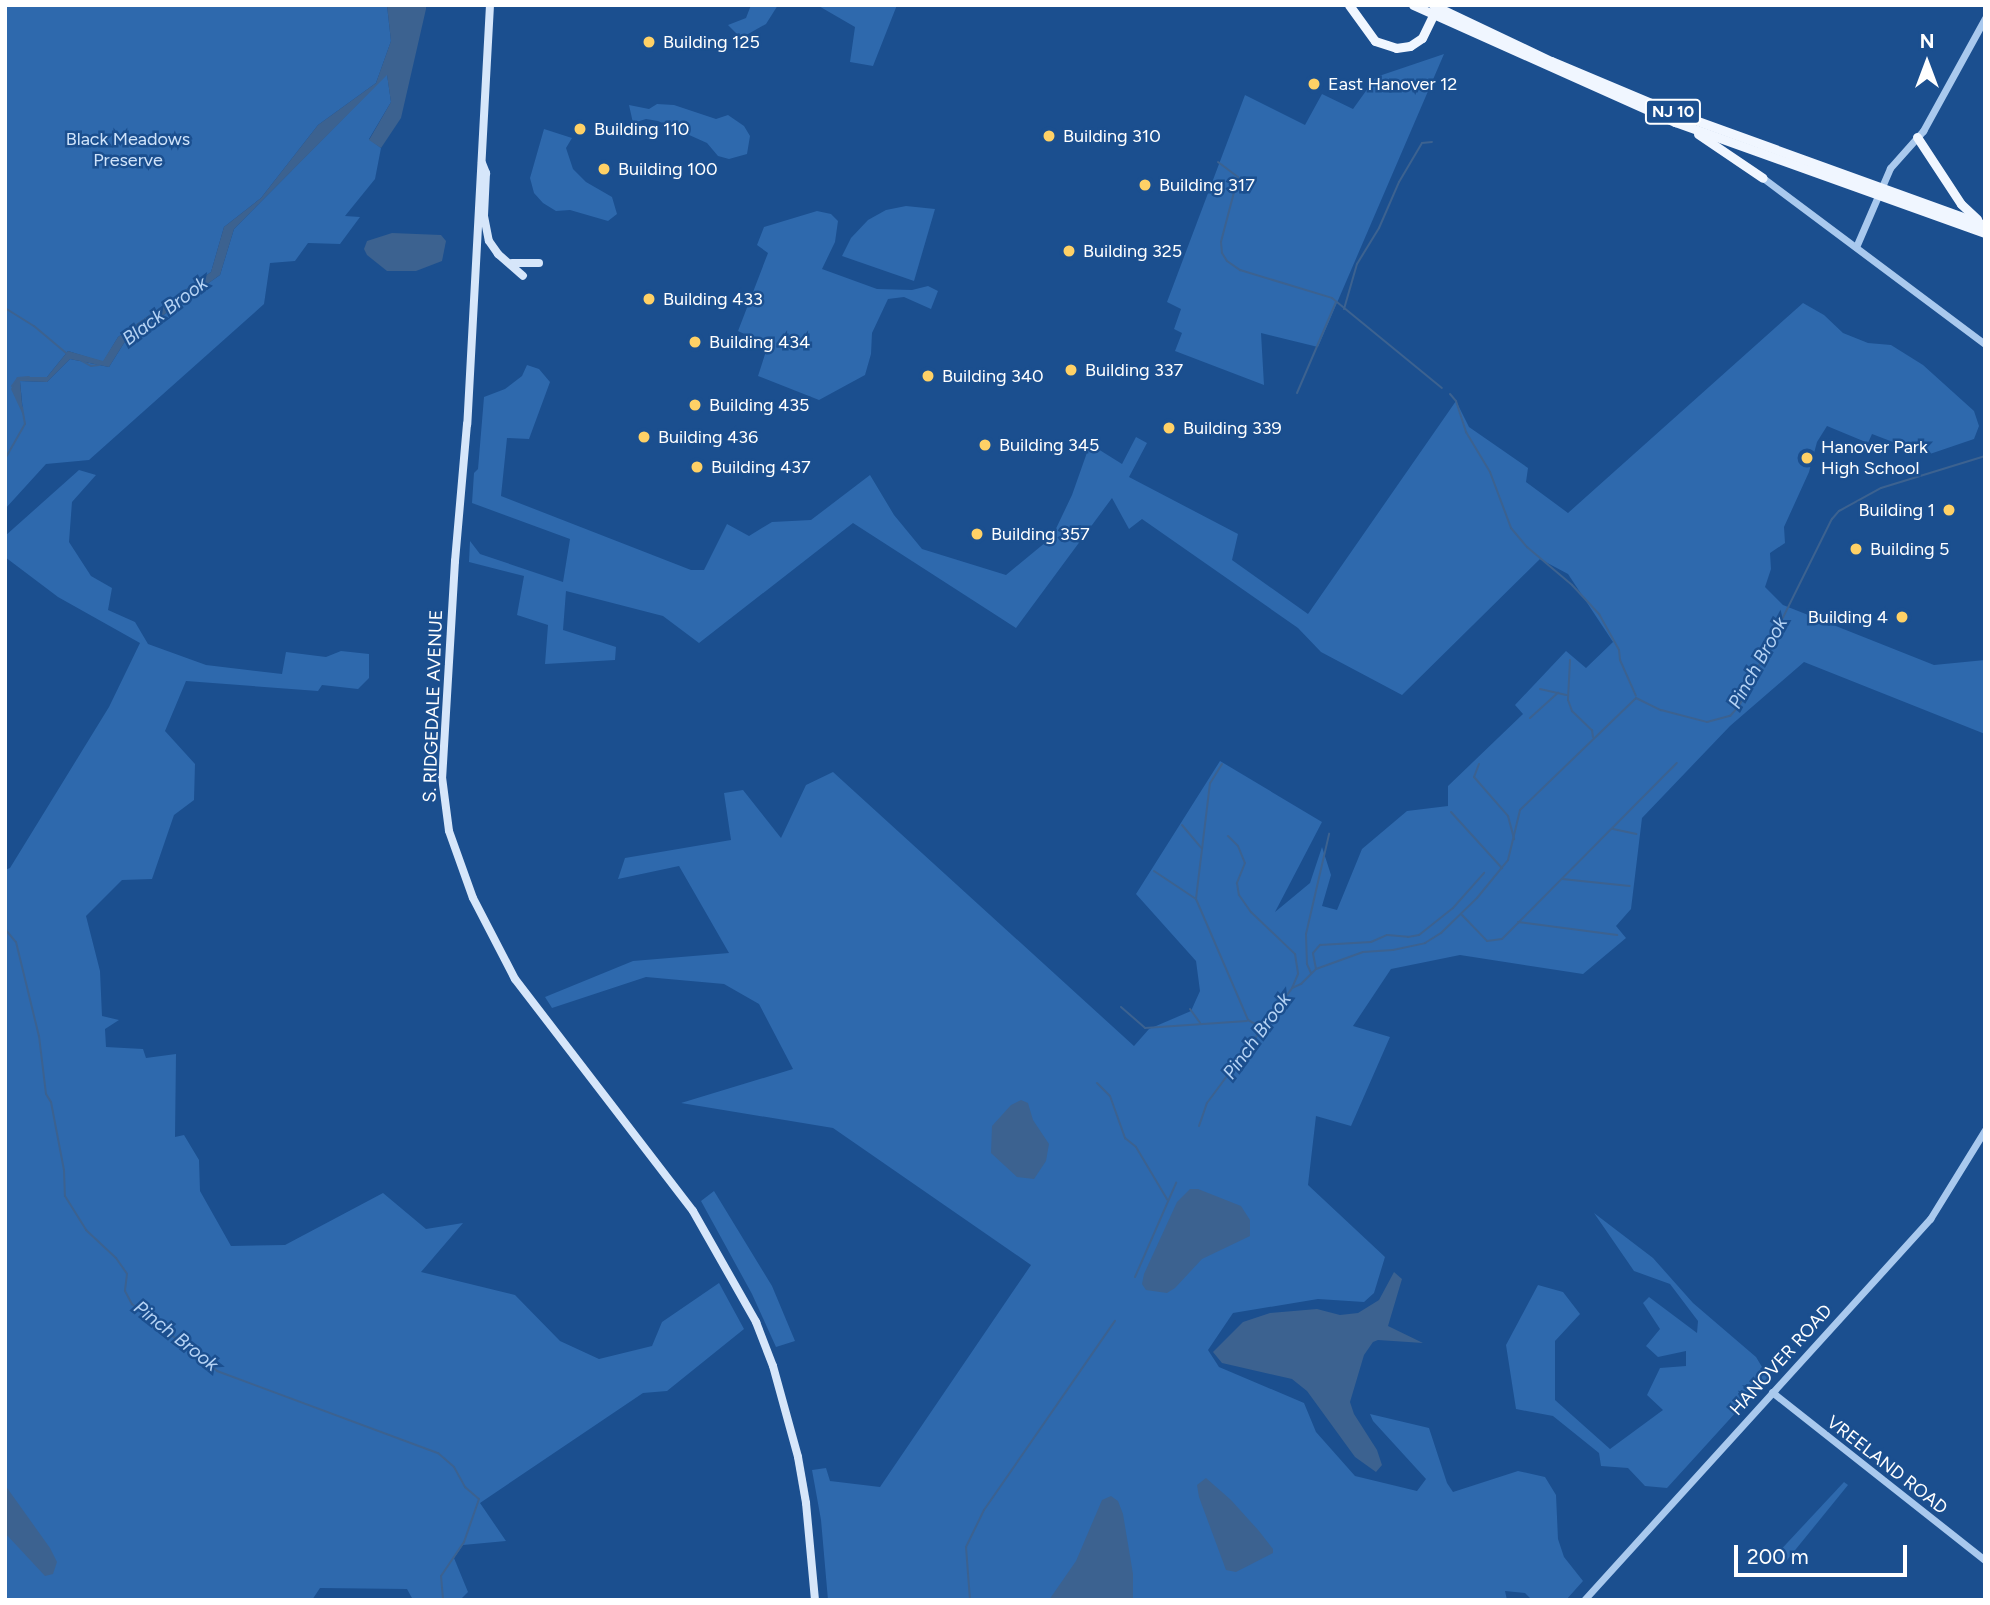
<!DOCTYPE html>
<style>
body{margin:0}
#map{position:relative;width:1990px;height:1605px;overflow:hidden;background:#1b4f8f;font-family:Figtree,sans-serif}
div>[style]{position:absolute}
.green>*{inset:0;background:#2e69ad}
.water>*{inset:0;background:#3c6290}
.stream>*{height:2px;margin:-1px;padding:0 1px;transform-origin:1px;border-radius:1px;background:#3c6290}
.tertiary>*{height:7px;margin:-3.5px;padding:0 3.5px;transform-origin:3.5px;border-radius:3.5px;background:#a9c9ee}
.secondary>*{height:8px;margin:-4px;padding:0 4px;transform-origin:4px;border-radius:4px;background:#d6e6fa}
.primary>*{height:9px;margin:-4.5px;padding:0 4.5px;transform-origin:4.5px;border-radius:4.5px;background:#f0f6ff}
.dots>*{width:19px;height:19px;translate:-50% -50%;box-sizing:border-box;border:4px solid #1b4f8f;border-radius:50%}
span{translate:-50% -50%;white-space:nowrap;text-align:center;line-height:1.15;-webkit-text-stroke:5px #1b4f8f;paint-order:stroke}
.shield-label span{padding:2px 5px;background:#1b4f8f;border:2px solid;border-radius:5px;-webkit-text-stroke-width:0}
.shield-label{font-size:16px;color:#fff;font-weight:700}
.poi-label{font-size:18px;color:#fff}
.left{translate:0 -50%;text-align:left}
.right{translate:-100% -50%;text-align:right}
.park-label{font-size:18px;color:#cfe3fa}
.street-label{font-size:18px;color:#fff}
.water-label{font-size:19px;color:#b5d3f5;font-style:italic}
.frame{position:absolute;inset:0;border:7px solid #fff;pointer-events:none}
.north{position:absolute;left:1892px;top:28px;width:70px;height:70px;-webkit-text-stroke:5px #1b4f8f;paint-order:stroke;rotate:0deg;font-size:19px;font-weight:700;line-height:28px;text-align:center;color:#fff}
.north::after{content:'';display:block;margin:auto;width:24px;height:32px;background:#fff;clip-path:polygon(50% 0,100% 100%,50% 72%,0 100%)}
.scale{position:absolute;left:1734px;top:1545px;width:173px;height:32px;box-sizing:border-box;border:4px solid #fff;border-top:0;padding-left:9px;font-size:21px;line-height:24px;white-space:nowrap;color:#fff;-webkit-text-stroke:5px #1b4f8f;paint-order:stroke}
</style>
<div id="map">
<div class="green">
<div style="clip-path:polygon(5px 5px,387px 5px,391px 41px,376px 83px,318px 125px,261px 198px,224px 227px,211px 272px,118px 337px,103px 362px,68px 351px,47px 377px,17px 377px,23px 412px,20px 381px,47px 382px,70px 359px,109px 367px,124px 343px,220px 275px,234px 229px,387px 74px,391px 102px,369px 139px,381px 148px,375px 179px,345px 216px,360px 217px,340px 244px,308px 243px,295px 261px,270px 263px,264px 304px,89px 460px,46px 464px,5px 509px)"></div>
<div style="clip-path:polygon(751px 5px,778px 5px,766px 24px,741px 38px,728px 25px,746px 18px)"></div>
<div style="clip-path:polygon(817px 5px,897px 5px,873px 66px,850px 62px,855px 27px)"></div>
<div style="clip-path:polygon(1444px 54px,1318px 347px,1261px 333px,1264px 385px,1175px 351px,1182px 333px,1174px 329px,1181px 309px,1167px 302px,1245px 95px,1305px 125px,1322px 94px,1353px 109px,1376px 77px)"></div>
<div style="clip-path:polygon(657px 104px,674px 105px,716px 119px,728px 115px,744px 126px,750px 136px,747px 154px,729px 159px,718px 156px,707px 143px,658px 121px,646px 119px,633px 123px,629px 105px,649px 109px)"></div>
<div style="clip-path:polygon(544px 129px,572px 138px,566px 148px,573px 169px,586px 182px,612px 197px,617px 214px,608px 221px,570px 210px,556px 211px,543px 203px,534px 193px,530px 178px)"></div>
<div style="clip-path:polygon(906px 206px,935px 209px,914px 281px,842px 256px,851px 238px,868px 220px,886px 210px)"></div>
<div style="clip-path:polygon(817px 211px,831px 214px,838px 221px,835px 242px,822px 269px,877px 289px,912px 290px,928px 286px,938px 291px,931px 309px,904px 297px,888px 299px,872px 333px,871px 354px,865px 375px,819px 400px,758px 376px,768px 345px,738px 331px,768px 253px,757px 245px,764px 227px)"></div>
<div style="clip-path:polygon(1803px 303px,1824px 315px,1843px 333px,1868px 343px,1891px 345px,1923px 365px,1974px 411px,1979px 426px,1974px 439px,1927px 455px,1872px 434px,1868px 443px,1827px 426px,1817px 442px,1809px 472px,1784px 527px,1785px 543px,1770px 553px,1771px 569px,1765px 587px,1783px 605px,1934px 665px,1985px 660px,1985px 734px,1804px 662px,1730px 726px,1642px 818px,1631px 909px,1616px 926px,1626px 938px,1583px 974px,1460px 955px,1391px 969px,1353px 1026px,1390px 1037px,1351px 1126px,1316px 1116px,1308px 1185px,1385px 1257px,1374px 1293px,1364px 1302px,1318px 1299px,1233px 1313px,1208px 1350px,1219px 1367px,1304px 1403px,1316px 1432px,1355px 1476px,1417px 1491px,1426px 1479px,1373px 1421px,1370px 1414px,1429px 1428px,1447px 1483px,1453px 1492px,1518px 1471px,1545px 1477px,1556px 1495px,1558px 1539px,1564px 1557px,1583px 1581px,1566px 1600px,1532px 1600px,1525px 1593px,1505px 1591px,1507px 1600px,828px 1600px,821px 1520px,812px 1470px,826px 1468px,830px 1481px,880px 1487px,1031px 1265px,833px 1128px,681px 1103px,793px 1069px,759px 1004px,724px 984px,646px 977px,552px 1008px,545px 997px,633px 961px,729px 953px,679px 866px,618px 879px,625px 858px,731px 840px,724px 793px,743px 790px,781px 838px,806px 785px,833px 772px,1134px 1046px,1149px 1029px,1191px 1011px,1200px 991px,1196px 961px,1136px 894px,1220px 761px,1322px 822px,1275px 912px,1310px 883px,1322px 847px,1331px 875px,1322px 906px,1337px 910px,1362px 849px,1407px 811px,1448px 806px,1448px 786px,1523px 714px,1515px 705px,1566px 651px,1586px 668px,1613px 642px,1568px 574px,1540px 559px,1402px 695px,1321px 652px,1298px 628px,1142px 519px,1129px 529px,1112px 498px,1016px 628px,853px 523px,699px 643px,663px 616px,566px 591px,563px 630px,616px 647px,615px 660px,545px 664px,548px 625px,517px 615px,524px 576px,469px 562px,470px 541px,480px 554px,563px 582px,570px 539px,472px 503px,474px 473px,478px 469px,484px 397px,505px 389px,522px 376px,527px 365px,539px 369px,550px 382px,529px 439px,507px 438px,501px 496px,691px 570px,704px 570px,727px 524px,749px 536px,772px 522px,811px 520px,870px 475px,894px 515px,922px 549px,1006px 575px,1052px 537px,1072px 495px,1090px 444px,1122px 464px,1136px 437px,1147px 443px,1129px 477px,1238px 534px,1232px 560px,1308px 614px,1456px 401px,1469px 427px,1528px 468px,1526px 482px,1568px 513px)"></div>
<div style="clip-path:polygon(79px 470px,96px 475px,72px 502px,69px 542px,91px 576px,112px 588px,108px 610px,135px 622px,148px 644px,206px 665px,282px 674px,286px 652px,326px 657px,341px 651px,369px 654px,369px 678px,358px 689px,322px 685px,318px 691px,186px 681px,165px 731px,195px 764px,194px 800px,174px 815px,152px 879px,122px 880px,86px 916px,100px 971px,102px 1016px,119px 1020px,105px 1029px,106px 1047px,143px 1049px,146px 1058px,176px 1054px,175px 1137px,184px 1135px,199px 1160px,200px 1191px,231px 1246px,285px 1245px,383px 1193px,426px 1229px,463px 1223px,421px 1272px,515px 1295px,560px 1341px,599px 1359px,652px 1346px,662px 1322px,719px 1283px,744px 1329px,667px 1391px,643px 1393px,480px 1503px,506px 1541px,463px 1545px,454px 1558px,468px 1592px,460px 1600px,413px 1600px,407px 1589px,320px 1588px,312px 1600px,5px 1600px,5px 870px,10px 868px,109px 707px,140px 643px,58px 597px,5px 557px,5px 536px)"></div>
<div style="clip-path:polygon(714px 1191px,772px 1286px,795px 1341px,776px 1347px,752px 1294px,701px 1201px)"></div>
<div style="clip-path:polygon(1594px 1213px,1653px 1258px,1693px 1303px,1756px 1357px,1768px 1377px,1667px 1488px,1645px 1486px,1628px 1468px,1601px 1466px,1599px 1453px,1553px 1416px,1516px 1409px,1506px 1345px,1538px 1285px,1563px 1292px,1580px 1314px,1555px 1341px,1555px 1400px,1610px 1449px,1663px 1410px,1647px 1395px,1660px 1368px,1686px 1366px,1686px 1351px,1658px 1357px,1646px 1346px,1660px 1329px,1643px 1303px,1649px 1297px,1697px 1333px,1698px 1321px,1670px 1284px,1634px 1271px)"></div>
<div style="clip-path:polygon(1844px 1482px,1848px 1485px,1783px 1565px,1776px 1564px,1774px 1557px)"></div>
</div>
<div class="water">
<div style="clip-path:polygon(387px 5px,426px 5px,426px 9px,401px 118px,381px 148px,369px 140px,391px 102px,387px 75px,234px 229px,220px 275px,124px 343px,109px 367px,70px 359px,47px 382px,20px 381px,23px 415px,11px 389px,17px 377px,47px 377px,68px 351px,103px 361px,118px 337px,211px 272px,224px 227px,261px 198px,318px 125px,376px 83px,391px 41px)"></div>
<div style="clip-path:polygon(392px 233px,441px 235px,446px 241px,442px 261px,416px 271px,387px 271px,367px 255px,364px 249px,367px 241px)"></div>
<div style="clip-path:polygon(1021px 1100px,1028px 1103px,1033px 1120px,1049px 1144px,1046px 1161px,1034px 1179px,1017px 1177px,991px 1153px,992px 1126px,1011px 1105px)"></div>
<div style="clip-path:polygon(1190px 1189px,1198px 1189px,1241px 1206px,1250px 1220px,1250px 1236px,1202px 1259px,1175px 1288px,1167px 1293px,1146px 1290px,1142px 1284px,1144px 1274px,1177px 1202px)"></div>
<div style="clip-path:polygon(1394px 1272px,1402px 1279px,1388px 1326px,1423px 1343px,1378px 1340px,1373px 1342px,1364px 1355px,1350px 1402px,1354px 1414px,1377px 1450px,1382px 1465px,1376px 1472px,1355px 1457px,1307px 1391px,1292px 1379px,1222px 1363px,1213px 1352px,1243px 1322px,1270px 1313px,1317px 1309px,1340px 1315px,1358px 1313px,1379px 1300px)"></div>
<div style="clip-path:polygon(1206px 1478px,1231px 1500px,1259px 1531px,1273px 1549px,1273px 1553px,1236px 1572px,1226px 1570px,1199px 1497px,1197px 1485px)"></div>
<div style="clip-path:polygon(5px 1485px,50px 1548px,57px 1562px,53px 1574px,45px 1576px,5px 1533px)"></div>
<div style="clip-path:polygon(1111px 1496px,1118px 1501px,1123px 1514px,1133px 1574px,1133px 1600px,1049px 1600px,1076px 1561px,1102px 1500px)"></div>
</div>
<div class="stream">
<div style="left:1218px;top:162px;width:25px;rotate:37deg"></div>
<div style="left:1238px;top:177px;width:67px;rotate:104.7deg"></div>
<div style="left:1221px;top:242px;width:11px;rotate:85deg"></div>
<div style="left:1222px;top:253px;width:9px;rotate:58deg"></div>
<div style="left:1227px;top:261px;width:16px;rotate:35deg"></div>
<div style="left:1240px;top:270px;width:96px;rotate:16.9deg"></div>
<div style="left:1332px;top:298px;width:142px;rotate:39.3deg"></div>
<div style="left:5px;top:308px;width:34px;rotate:32deg"></div>
<div style="left:34px;top:326px;width:42px;rotate:40.2deg"></div>
<div style="left:1344px;top:309px;width:47px;rotate:-73.9deg"></div>
<div style="left:1357px;top:264px;width:42px;rotate:-58.6deg"></div>
<div style="left:1379px;top:228px;width:50px;rotate:-66.5deg"></div>
<div style="left:1399px;top:182px;width:45px;rotate:-59.5deg"></div>
<div style="left:1422px;top:143px;width:10px;rotate:-6deg"></div>
<div style="left:82px;top:361px;width:10px;rotate:29deg"></div>
<div style="left:91px;top:366px;width:8px;rotate:-7deg"></div>
<div style="left:12px;top:386px;width:10px;rotate:-53deg"></div>
<div style="left:18px;top:378px;width:11px;rotate:-5deg"></div>
<div style="left:1297px;top:393px;width:99px;rotate:-66.8deg"></div>
<div style="left:1450px;top:394px;width:9px;rotate:49deg"></div>
<div style="left:1456px;top:401px;width:33px;rotate:72deg"></div>
<div style="left:1466px;top:432px;width:47px;rotate:59deg"></div>
<div style="left:1490px;top:472px;width:60px;rotate:69.4deg"></div>
<div style="left:1511px;top:528px;width:25px;rotate:50deg"></div>
<div style="left:1527px;top:547px;width:59px;rotate:40.2deg"></div>
<div style="left:1572px;top:585px;width:40px;rotate:47deg"></div>
<div style="left:1599px;top:614px;width:41px;rotate:60.9deg"></div>
<div style="left:1619px;top:650px;width:10px;rotate:84deg"></div>
<div style="left:1620px;top:660px;width:39px;rotate:66deg"></div>
<div style="left:5px;top:459px;width:40px;rotate:-60.3deg"></div>
<div style="left:25px;top:424px;width:17px;rotate:-100deg"></div>
<div style="left:1570px;top:660px;width:40px;rotate:92.9deg"></div>
<div style="left:1568px;top:700px;width:12px;rotate:70deg"></div>
<div style="left:1572px;top:711px;width:28px;rotate:44deg"></div>
<div style="left:1592px;top:730px;width:7px;rotate:82deg"></div>
<div style="left:1540px;top:689px;width:27px;rotate:13deg"></div>
<div style="left:1530px;top:718px;width:38px;rotate:-42deg"></div>
<div style="left:1222px;top:764px;width:22px;rotate:122deg"></div>
<div style="left:1210px;top:783px;width:117px;rotate:96.9deg"></div>
<div style="left:1196px;top:899px;width:132px;rotate:66.7deg"></div>
<div style="left:1248px;top:1020px;width:15px;rotate:28deg"></div>
<div style="left:1479px;top:764px;width:14px;rotate:111deg"></div>
<div style="left:1474px;top:777px;width:52px;rotate:48.9deg"></div>
<div style="left:1508px;top:816px;width:24px;rotate:75deg"></div>
<div style="left:1451px;top:812px;width:76px;rotate:47.7deg"></div>
<div style="left:1182px;top:825px;width:30px;rotate:50deg"></div>
<div style="left:1613px;top:829px;width:24px;rotate:12deg"></div>
<div style="left:1228px;top:836px;width:14px;rotate:45deg"></div>
<div style="left:1238px;top:846px;width:18px;rotate:68deg"></div>
<div style="left:1245px;top:863px;width:22px;rotate:112deg"></div>
<div style="left:1237px;top:883px;width:12px;rotate:81deg"></div>
<div style="left:1239px;top:895px;width:21px;rotate:55deg"></div>
<div style="left:1251px;top:912px;width:61px;rotate:43.7deg"></div>
<div style="left:1295px;top:954px;width:20px;rotate:81deg"></div>
<div style="left:1298px;top:974px;width:15px;rotate:113deg"></div>
<div style="left:1154px;top:871px;width:50px;rotate:33.7deg"></div>
<div style="left:1562px;top:879px;width:68px;rotate:5.9deg"></div>
<div style="left:1462px;top:915px;width:36px;rotate:46deg"></div>
<div style="left:1487px;top:941px;width:15px;rotate:-8deg"></div>
<div style="left:1502px;top:939px;width:248px;rotate:-45.2deg"></div>
<div style="left:1518px;top:922px;width:100px;rotate:7.5deg"></div>
<div style="left:5px;top:929px;width:17px;rotate:50deg"></div>
<div style="left:16px;top:942px;width:97px;rotate:76.3deg"></div>
<div style="left:39px;top:1036px;width:58px;rotate:83.1deg"></div>
<div style="left:46px;top:1094px;width:9px;rotate:58deg"></div>
<div style="left:51px;top:1102px;width:69px;rotate:79.2deg"></div>
<div style="left:64px;top:1170px;width:26px;rotate:88deg"></div>
<div style="left:65px;top:1196px;width:40px;rotate:58deg"></div>
<div style="left:86px;top:1230px;width:41px;rotate:43deg"></div>
<div style="left:116px;top:1258px;width:19px;rotate:55deg"></div>
<div style="left:127px;top:1274px;width:17px;rotate:97deg"></div>
<div style="left:125px;top:1291px;width:15px;rotate:62deg"></div>
<div style="left:132px;top:1304px;width:108px;rotate:38.2deg"></div>
<div style="left:217px;top:1371px;width:236px;rotate:20.4deg"></div>
<div style="left:438px;top:1453px;width:21px;rotate:41deg"></div>
<div style="left:454px;top:1467px;width:23px;rotate:61deg"></div>
<div style="left:465px;top:1487px;width:18px;rotate:41deg"></div>
<div style="left:479px;top:1499px;width:46px;rotate:109.2deg"></div>
<div style="left:464px;top:1542px;width:41px;rotate:124.1deg"></div>
<div style="left:441px;top:1576px;width:24px;rotate:85deg"></div>
<div style="left:1316px;top:969px;width:16px;rotate:-101deg"></div>
<div style="left:1313px;top:953px;width:11px;rotate:-49deg"></div>
<div style="left:1320px;top:945px;width:51px;rotate:-3.4deg"></div>
<div style="left:1371px;top:942px;width:17px;rotate:-24deg"></div>
<div style="left:1387px;top:935px;width:21px;rotate:5deg"></div>
<div style="left:1408px;top:937px;width:11px;rotate:-10deg"></div>
<div style="left:1419px;top:935px;width:43px;rotate:-38.5deg"></div>
<div style="left:1453px;top:908px;width:47px;rotate:-48.5deg"></div>
<div style="left:1311px;top:973px;width:10px;rotate:-114deg"></div>
<div style="left:1307px;top:964px;width:30px;rotate:-92deg"></div>
<div style="left:1306px;top:934px;width:103px;rotate:-77deg"></div>
<div style="left:1121px;top:1007px;width:32px;rotate:41deg"></div>
<div style="left:1145px;top:1028px;width:102px;rotate:-3.9deg"></div>
<div style="left:1190px;top:1009px;width:17px;rotate:54deg"></div>
<div style="left:1097px;top:1083px;width:18px;rotate:45deg"></div>
<div style="left:1110px;top:1096px;width:45px;rotate:70.3deg"></div>
<div style="left:1125px;top:1138px;width:14px;rotate:39deg"></div>
<div style="left:1136px;top:1147px;width:61px;rotate:59.2deg"></div>
<div style="left:1199px;top:1126px;width:24px;rotate:-71deg"></div>
<div style="left:1207px;top:1103px;width:143px;rotate:-53.5deg"></div>
<div style="left:1292px;top:988px;width:10px;rotate:-24deg"></div>
<div style="left:1301px;top:984px;width:21px;rotate:-45deg"></div>
<div style="left:1316px;top:969px;width:50px;rotate:-19.9deg"></div>
<div style="left:1363px;top:952px;width:30px;rotate:-4deg"></div>
<div style="left:1393px;top:950px;width:33px;rotate:-12deg"></div>
<div style="left:1425px;top:943px;width:19px;rotate:-32deg"></div>
<div style="left:1441px;top:933px;width:50px;rotate:-44.2deg"></div>
<div style="left:1477px;top:898px;width:49px;rotate:-50.8deg"></div>
<div style="left:1508px;top:860px;width:51px;rotate:-76.5deg"></div>
<div style="left:1520px;top:810px;width:161px;rotate:-44deg"></div>
<div style="left:1636px;top:698px;width:28px;rotate:26deg"></div>
<div style="left:1661px;top:710px;width:48px;rotate:14.6deg"></div>
<div style="left:1707px;top:722px;width:24px;rotate:-15deg"></div>
<div style="left:1730px;top:716px;width:13px;rotate:-48deg"></div>
<div style="left:1739px;top:706px;width:209px;rotate:-63.6deg"></div>
<div style="left:1832px;top:519px;width:11px;rotate:-49deg"></div>
<div style="left:1839px;top:511px;width:48px;rotate:-28.7deg"></div>
<div style="left:1881px;top:488px;width:109px;rotate:-17.1deg"></div>
<div style="left:1135px;top:1277px;width:103px;rotate:-66.4deg"></div>
<div style="left:970px;top:1600px;width:53px;rotate:-94.3deg"></div>
<div style="left:966px;top:1547px;width:41px;rotate:-64.1deg"></div>
<div style="left:984px;top:1510px;width:230px;rotate:-55.3deg"></div>
</div>
<div class="tertiary">
<div style="left:1763px;top:178px;width:277px;rotate:36.8deg"></div>
<div style="left:1856px;top:247px;width:86px;rotate:-66.7deg"></div>
<div style="left:1890px;top:168px;width:50px;rotate:-48.3deg"></div>
<div style="left:1923px;top:131px;width:129px;rotate:-61.2deg"></div>
<div style="left:1772px;top:1392px;width:271px;rotate:38.3deg"></div>
<div style="left:1584px;top:1600px;width:515px;rotate:-47.76deg"></div>
<div style="left:1930px;top:1219px;width:105px;rotate:-58.3deg"></div>
</div>
<div class="secondary">
<div style="left:490px;top:5px;width:420px;rotate:93.1deg"></div>
<div style="left:467px;top:424px;width:138px;rotate:95deg"></div>
<div style="left:455px;top:561px;width:216px;rotate:93.4deg"></div>
<div style="left:442px;top:777px;width:54px;rotate:82.6deg"></div>
<div style="left:449px;top:831px;width:71px;rotate:70.3deg"></div>
<div style="left:473px;top:898px;width:91px;rotate:62.6deg"></div>
<div style="left:515px;top:979px;width:292px;rotate:52.5deg"></div>
<div style="left:693px;top:1211px;width:128px;rotate:60.4deg"></div>
<div style="left:756px;top:1322px;width:47px;rotate:68.9deg"></div>
<div style="left:773px;top:1366px;width:94px;rotate:74.6deg"></div>
<div style="left:798px;top:1457px;width:47px;rotate:80.1deg"></div>
<div style="left:806px;top:1503px;width:97px;rotate:84.7deg"></div>
<div style="left:482px;top:163px;width:11px;rotate:68deg"></div>
<div style="left:486px;top:173px;width:43px;rotate:92.7deg"></div>
<div style="left:484px;top:216px;width:25px;rotate:79deg"></div>
<div style="left:489px;top:241px;width:16px;rotate:55deg"></div>
<div style="left:498px;top:254px;width:33px;rotate:41deg"></div>
<div style="left:512px;top:263px;width:27px"></div>
</div>
<div class="primary">
<div style="left:1349px;top:5px;width:44px;rotate:54.2deg"></div>
<div style="left:1375px;top:41px;width:22px;rotate:18deg"></div>
<div style="left:1396px;top:48px;width:14px;rotate:-8deg"></div>
<div style="left:1410px;top:46px;width:14px;rotate:-34deg"></div>
<div style="left:1422px;top:38px;width:28px;rotate:-64deg"></div>
<div style="left:1413px;top:5px;width:287px;rotate:24.1deg"></div>
<div style="left:1675px;top:122px;width:329px;rotate:19.7deg"></div>
<div style="left:1433px;top:5px;width:131px;rotate:25.4deg"></div>
<div style="left:1551px;top:61px;width:129px;rotate:22.8deg"></div>
<div style="left:1670px;top:111px;width:335px;rotate:19.9deg"></div>
<div style="left:1698px;top:134px;width:78px;rotate:34.1deg"></div>
<div style="left:1917px;top:137px;width:80px;rotate:56.7deg"></div>
<div style="left:1961px;top:204px;width:22px;rotate:43deg"></div>
</div>
<div class="dots">
<div style="left:649px;top:42px;background:#ffd166"></div>
<div style="left:1314px;top:84px;background:#ffd166"></div>
<div style="left:580px;top:129px;background:#ffd166"></div>
<div style="left:1049px;top:136px;background:#ffd166"></div>
<div style="left:604px;top:169px;background:#ffd166"></div>
<div style="left:1145px;top:185px;background:#ffd166"></div>
<div style="left:1069px;top:251px;background:#ffd166"></div>
<div style="left:649px;top:299px;background:#ffd166"></div>
<div style="left:695px;top:342px;background:#ffd166"></div>
<div style="left:1071px;top:370px;background:#ffd166"></div>
<div style="left:928px;top:376px;background:#ffd166"></div>
<div style="left:695px;top:405px;background:#ffd166"></div>
<div style="left:1169px;top:428px;background:#ffd166"></div>
<div style="left:644px;top:437px;background:#ffd166"></div>
<div style="left:985px;top:445px;background:#ffd166"></div>
<div style="left:1807px;top:458px;background:#ffd166"></div>
<div style="left:697px;top:467px;background:#ffd166"></div>
<div style="left:1949px;top:510px;background:#ffd166"></div>
<div style="left:977px;top:534px;background:#ffd166"></div>
<div style="left:1856px;top:549px;background:#ffd166"></div>
<div style="left:1902px;top:617px;background:#ffd166"></div>
</div>
<div class="shield-label">
<span style="left:1673px;top:112px">NJ 10</span>
</div>
<div class="poi-label">
<span class="left" style="left:663px;top:42px">Building 125</span>
<span class="left" style="left:1328px;top:84px">East Hanover 12</span>
<span class="left" style="left:594px;top:129px">Building 110</span>
<span class="left" style="left:1063px;top:136px">Building 310</span>
<span class="left" style="left:618px;top:169px">Building 100</span>
<span class="left" style="left:1159px;top:185px">Building 317</span>
<span class="left" style="left:1083px;top:251px">Building 325</span>
<span class="left" style="left:663px;top:299px">Building 433</span>
<span class="left" style="left:709px;top:342px">Building 434</span>
<span class="left" style="left:1085px;top:370px">Building 337</span>
<span class="left" style="left:942px;top:376px">Building 340</span>
<span class="left" style="left:709px;top:405px">Building 435</span>
<span class="left" style="left:1183px;top:428px">Building 339</span>
<span class="left" style="left:658px;top:437px">Building 436</span>
<span class="left" style="left:999px;top:445px">Building 345</span>
<span class="left" style="left:1821px;top:458px">Hanover Park<br>High School</span>
<span class="left" style="left:711px;top:467px">Building 437</span>
<span class="right" style="left:1935px;top:510px">Building 1</span>
<span class="left" style="left:991px;top:534px">Building 357</span>
<span class="left" style="left:1870px;top:549px">Building 5</span>
<span class="right" style="left:1888px;top:617px">Building 4</span>
</div>
<div class="park-label">
<span style="left:128px;top:150px">Black Meadows<br>Preserve</span>
</div>
<div class="street-label">
<span style="left:433px;top:706px;rotate:-88deg">S. RIDGEDALE AVENUE</span>
<span style="left:1781px;top:1360px;rotate:-48deg">HANOVER ROAD</span>
<span style="left:1887px;top:1465px;rotate:38deg">VREELAND ROAD</span>
</div>
<div class="water-label">
<span style="left:165px;top:311px;rotate:-37deg">Black Brook</span>
<span style="left:1758px;top:663px;rotate:-61deg">Pinch Brook</span>
<span style="left:1257px;top:1036px;rotate:-54deg">Pinch Brook</span>
<span style="left:176px;top:1336px;rotate:38deg">Pinch Brook</span>
</div>
<div class="frame"></div>
<div class="north">N</div>
<div class="scale">200 m</div>
</div>
